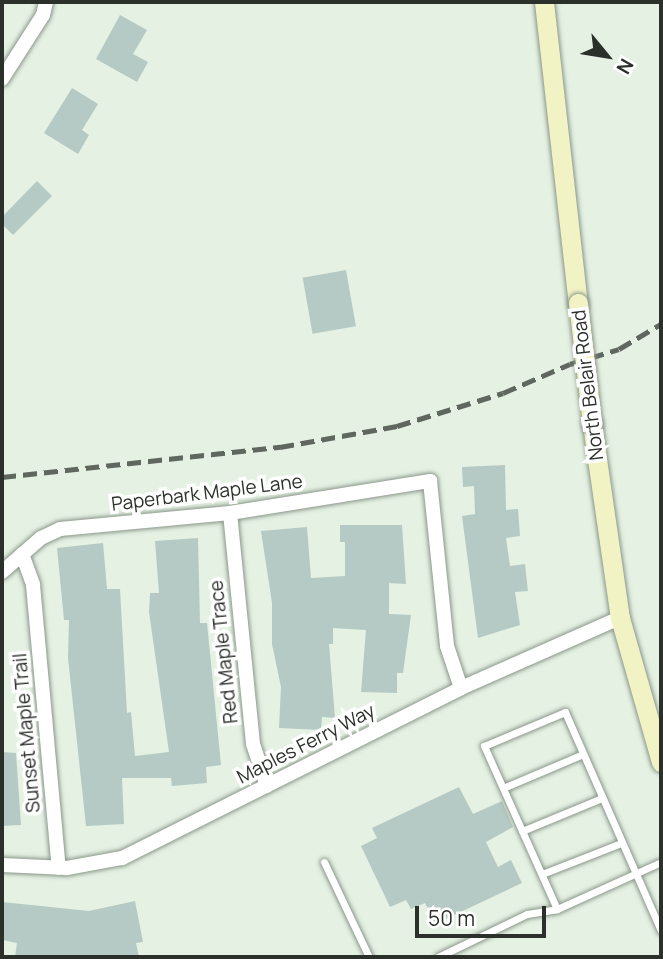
<!DOCTYPE html>
<style>
body{margin:0}
#map{position:relative;width:663px;height:959px;overflow:hidden;background:#e4f1e3;font-family:Manrope,sans-serif}
div>[style]{position:absolute}
.building>*{inset:0;background:#b5cac4;transform-origin:0 0}
.roads{filter:drop-shadow(0 0 2px #8a978a) drop-shadow(0 0 2px #8a978a)}
.lane>*{height:7px;margin:-3.5px;padding:0 3.5px;transform-origin:3.5px;border-radius:3.5px;background:#fff}
.street>*{height:14px;margin:-7px;padding:0 7px;transform-origin:7px;border-radius:7px;background:#fff}
.secondary>*{height:19px;margin:-9.5px;padding:0 9.5px;transform-origin:9.5px;border-radius:9.5px;background:#f2f3c5}
.rail>*{height:5px;margin-top:-2.5px;transform-origin:0;background:repeating-linear-gradient(90deg,#5f675f 0 14px,transparent 0 21px)}
.bridges{filter:drop-shadow(0 0 2px #8a978a) drop-shadow(0 0 2px #8a978a)}
.secondary-bridge>*{height:19px;margin:-9.5px;padding:0 9.5px;transform-origin:9.5px;border-radius:9.5px;background:#f2f3c5}
span{translate:-50% -50%;white-space:nowrap;text-align:center;line-height:1.15;-webkit-text-stroke:7px #fff;paint-order:stroke}
.street-label{font-size:19px;color:#2b302b}
.frame{position:absolute;inset:0;border:4px solid #2b302b;pointer-events:none}
.north{position:absolute;left:572px;top:21px;width:70px;height:70px;-webkit-text-stroke:5px #fff;paint-order:stroke;rotate:120deg;font-size:19px;font-weight:700;line-height:28px;text-align:center;color:#2b302b}
.north::after{content:'';display:block;margin:auto;width:24px;height:32px;background:#2b302b;clip-path:polygon(50% 0,100% 100%,50% 72%,0 100%)}
.scale{position:absolute;left:415px;top:906px;width:131px;height:32px;box-sizing:border-box;border:4px solid #2b302b;border-top:0;padding-left:9px;font-size:21px;line-height:24px;white-space:nowrap;color:#2b302b;-webkit-text-stroke:5px #fff;paint-order:stroke}
</style>
<div id="map">
<div class="building">
<div style="clip-path:polygon(120px 15px,147px 30px,133px 54px,148px 62px,137px 82px,96px 59px)"></div>
<div style="clip-path:polygon(72px 88px,98px 104px,82px 130px,89px 135px,78px 154px,44px 133px)"></div>
<div style="clip-path:polygon(37px 181px,52px 196px,13px 235px,2px 224px,2px 217px)"></div>
<div style="left:346px;top:270px;width:57px;height:44px;rotate:80deg"></div>
<div style="clip-path:polygon(505px 465px,506px 510px,518px 509px,520px 536px,506px 538px,510px 566px,525px 564px,528px 591px,515px 592px,520px 625px,478px 638px,462px 516px,475px 514px,474px 486px,463px 487px,462px 467px)"></div>
<div style="clip-path:polygon(340px 525px,402px 525px,406px 584px,389px 583px,389px 614px,411px 615px,403px 673px,397px 673px,397px 693px,361px 692px,366px 630px,333px 628px,333px 644px,329px 644px,335px 718px,322px 717px,321px 730px,279px 728px,281px 687px,272px 644px,272px 603px,261px 531px,307px 527px,311px 578px,345px 576px,345px 542px,340px 542px)"></div>
<div style="clip-path:polygon(198px 538px,200px 623px,207px 623px,221px 765px,206px 767px,207px 783px,172px 786px,171px 778px,122px 778px,124px 824px,86px 826px,68px 658px,69px 620px,64px 620px,57px 548px,103px 543px,107px 589px,120px 589px,127px 713px,131px 712px,135px 756px,169px 752px,149px 612px,150px 593px,159px 593px,155px 541px)"></div>
<div style="clip-path:polygon(2px 752px,16px 753px,21px 825px,2px 826px)"></div>
<div style="clip-path:polygon(459px 787px,473px 814px,502px 801px,513px 827px,486px 842px,498px 867px,511px 860px,522px 883px,435px 924px,425px 903px,411px 909px,406px 900px,390px 907px,361px 846px,377px 838px,372px 828px)"></div>
<div style="clip-path:polygon(135px 901px,143px 942px,136px 943px,139px 957px,15px 957px,17px 943px,2px 940px,2px 902px,89px 911px)"></div>
</div>
<div class="roads">
<div class="lane">
<div style="left:503px;top:788px;width:87px;rotate:-23deg"></div>
<div style="left:522px;top:831px;width:87px;rotate:-22.4deg"></div>
<div style="left:324px;top:862px;width:105px;rotate:64.7deg"></div>
<div style="left:542px;top:874px;width:85px;rotate:-21.4deg"></div>
<div style="left:557px;top:909px;width:179px;rotate:-114.1deg"></div>
<div style="left:484px;top:746px;width:88px;rotate:-22.8deg"></div>
<div style="left:565px;top:712px;width:239px;rotate:66.3deg"></div>
<div style="left:438px;top:957px;width:99px;rotate:-25.8deg"></div>
<div style="left:527px;top:914px;width:30px;rotate:-9deg"></div>
<div style="left:557px;top:909px;width:114px;rotate:-24.3deg"></div>
</div>
<div class="street">
<div style="left:2px;top:79px;width:76px;rotate:-57.4deg"></div>
<div style="left:43px;top:15px;width:13px;rotate:-77deg"></div>
<div style="left:230px;top:513px;width:232px;rotate:84.3deg"></div>
<div style="left:253px;top:744px;width:44px;rotate:71.6deg"></div>
<div style="left:22px;top:554px;width:33px;rotate:70deg"></div>
<div style="left:33px;top:585px;width:284px;rotate:84.8deg"></div>
<div style="left:2px;top:572px;width:52px;rotate:-41.1deg"></div>
<div style="left:41px;top:538px;width:21px;rotate:-25deg"></div>
<div style="left:60px;top:529px;width:171px;rotate:-5.4deg"></div>
<div style="left:230px;top:513px;width:203px;rotate:-9.1deg"></div>
<div style="left:430px;top:481px;width:166px;rotate:84.1deg"></div>
<div style="left:447px;top:646px;width:44px;rotate:71.6deg"></div>
<div style="left:2px;top:865px;width:65px;rotate:2.6deg"></div>
<div style="left:67px;top:868px;width:56px;rotate:-10.3deg"></div>
<div style="left:122px;top:858px;width:379px;rotate:-26.6deg"></div>
<div style="left:461px;top:688px;width:174px;rotate:-23.8deg"></div>
</div>
<div class="secondary">
<div style="left:544px;top:2px;width:303px;rotate:83.6deg"></div>
<div style="left:592px;top:424px;width:196px;rotate:81.8deg"></div>
<div style="left:620px;top:618px;width:150px;rotate:74.1deg"></div>
</div>
</div>
<div class="rail">
<div style="left:2px;top:477px;width:280px;rotate:-6.2deg"></div>
<div style="left:280px;top:447px;width:119px;rotate:-10.2deg"></div>
<div style="left:397px;top:426px;width:111px;rotate:-17.3deg"></div>
<div style="left:503px;top:393px;width:73px;rotate:-23.4deg"></div>
<div style="left:570px;top:364px;width:51px;rotate:-17deg"></div>
<div style="left:619px;top:349px;width:49px;rotate:-30.8deg"></div>
</div>
<div class="bridges">
<div class="secondary-bridge">
<div style="left:578px;top:303px;width:122px;rotate:83.4deg"></div>
</div>
</div>
<div class="street-label">
<span style="left:588px;top:385px;rotate:-97deg">North Belair Road</span>
<span style="left:207px;top:493px;rotate:-7deg">Paperbark Maple Lane</span>
<span style="left:224px;top:652px;rotate:-96deg">Red Maple Trace</span>
<span style="left:27px;top:733px;rotate:-95deg">Sunset Maple Trail</span>
<span style="left:306px;top:744px;rotate:-27deg">Maples Ferry Way</span>
</div>
<div class="frame"></div>
<div class="north">N</div>
<div class="scale">50 m</div>
</div>
